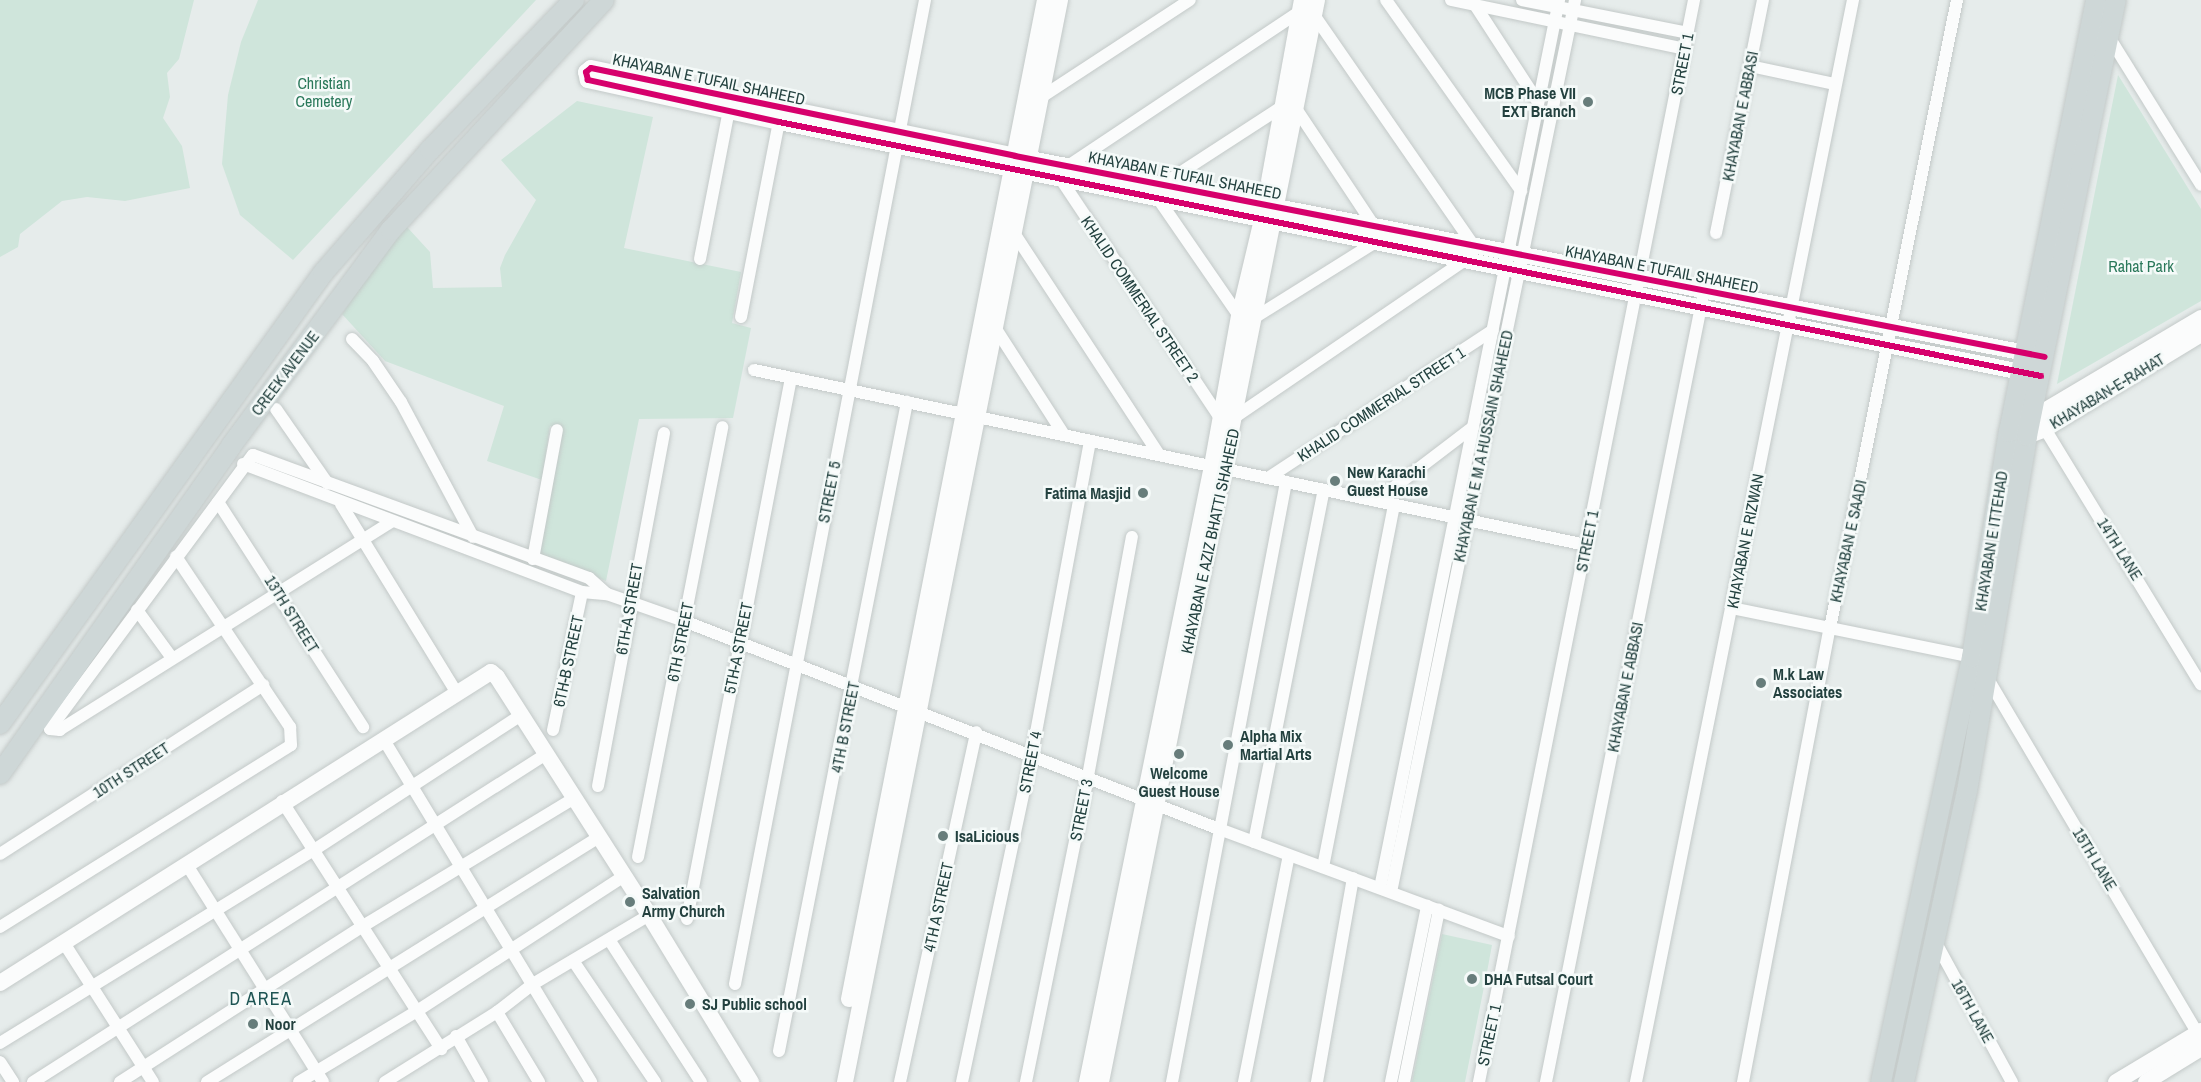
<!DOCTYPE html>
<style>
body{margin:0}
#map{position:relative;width:2201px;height:1082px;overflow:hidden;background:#e6eceb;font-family:"Archivo Narrow",sans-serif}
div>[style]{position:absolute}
.green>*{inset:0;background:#cfe5db}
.roads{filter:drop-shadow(0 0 2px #c3c9c8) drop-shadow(0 0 2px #c3c9c8)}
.street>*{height:12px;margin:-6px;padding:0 6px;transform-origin:6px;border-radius:6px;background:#fbfcfc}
.secondary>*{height:16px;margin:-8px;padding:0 8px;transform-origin:8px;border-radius:8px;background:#fbfcfc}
.primary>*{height:20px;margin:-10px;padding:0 10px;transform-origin:10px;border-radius:10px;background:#ced7d7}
.cycleway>*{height:6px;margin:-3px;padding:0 3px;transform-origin:3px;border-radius:3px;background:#d6006c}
.dots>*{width:16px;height:16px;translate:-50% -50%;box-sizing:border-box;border:3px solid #f5faf9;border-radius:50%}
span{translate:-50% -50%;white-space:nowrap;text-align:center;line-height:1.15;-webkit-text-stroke:5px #f5faf9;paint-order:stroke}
.street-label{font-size:16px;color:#23413f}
.park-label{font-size:16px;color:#2b795b}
.poi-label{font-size:16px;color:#23413f;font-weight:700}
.right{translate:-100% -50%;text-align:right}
.left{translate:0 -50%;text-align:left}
.neighbourhood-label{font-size:18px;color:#1d5453;letter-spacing:1.5px}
</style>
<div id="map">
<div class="green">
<div style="clip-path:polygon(0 0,194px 0,179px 59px,167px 73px,170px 97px,163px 118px,182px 146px,190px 188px,125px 201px,87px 197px,62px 201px,20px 234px,18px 247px,0 257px)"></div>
<div style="clip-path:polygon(258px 0,536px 0,293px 260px,240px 215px,222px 164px,228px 95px,241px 42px)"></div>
<div style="clip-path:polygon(2118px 75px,2201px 209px,2201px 301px,2057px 384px)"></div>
<div style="clip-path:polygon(577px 101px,653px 117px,624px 248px,741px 272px,732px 323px,751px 328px,733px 418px,639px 419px,606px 581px,538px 555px,559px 429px,550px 426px,542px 480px,487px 461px,504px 406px,385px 361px,342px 314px,360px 287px,362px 278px,407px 227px,430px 252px,433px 288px,502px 287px,500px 268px,505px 255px,536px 200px,501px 160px)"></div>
<div style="clip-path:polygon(1442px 934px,1492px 945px,1487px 972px,1465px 1082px,1412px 1082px)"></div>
</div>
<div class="roads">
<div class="street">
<div style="left:1386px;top:0;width:234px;rotate:54.7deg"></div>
<div style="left:1451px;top:0;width:239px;rotate:11.8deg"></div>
<div style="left:1522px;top:0;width:169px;rotate:11.2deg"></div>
<div style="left:1475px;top:5px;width:116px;rotate:57deg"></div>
<div style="left:1314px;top:15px;width:280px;rotate:55.3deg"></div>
<div style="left:2109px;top:37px;width:174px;rotate:58.1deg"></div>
<div style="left:1750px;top:66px;width:87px;rotate:12deg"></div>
<div style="left:1040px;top:98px;width:179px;rotate:-33.2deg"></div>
<div style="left:1295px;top:107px;width:143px;rotate:56.4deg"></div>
<div style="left:1068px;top:166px;width:279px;rotate:-33.7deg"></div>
<div style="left:1060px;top:178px;width:290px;rotate:56.3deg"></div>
<div style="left:1163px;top:184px;width:143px;rotate:-33deg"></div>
<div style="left:1157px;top:197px;width:145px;rotate:55.4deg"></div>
<div style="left:1014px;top:233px;width:265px;rotate:56.8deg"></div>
<div style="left:1716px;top:233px;width:238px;rotate:-78.6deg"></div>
<div style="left:700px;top:259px;width:152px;rotate:-79deg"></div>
<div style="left:741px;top:317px;width:199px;rotate:-79deg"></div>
<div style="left:1254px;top:318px;width:145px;rotate:-32deg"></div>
<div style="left:996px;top:329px;width:126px;rotate:57.3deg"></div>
<div style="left:352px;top:339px;width:30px;rotate:46deg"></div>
<div style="left:373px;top:361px;width:50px;rotate:55.7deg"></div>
<div style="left:401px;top:402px;width:153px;rotate:61.9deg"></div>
<div style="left:754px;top:370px;width:850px;rotate:11.88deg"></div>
<div style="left:276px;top:409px;width:91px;rotate:55.3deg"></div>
<div style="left:1235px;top:417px;width:278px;rotate:-34.3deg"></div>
<div style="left:2042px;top:424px;width:305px;rotate:58.6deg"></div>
<div style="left:243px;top:464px;width:362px;rotate:20.7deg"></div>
<div style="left:582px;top:592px;width:25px;rotate:5deg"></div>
<div style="left:607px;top:594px;width:82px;rotate:19.3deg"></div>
<div style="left:684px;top:621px;width:574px;rotate:21.25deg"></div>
<div style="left:1219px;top:829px;width:309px;rotate:20.3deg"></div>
<div style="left:1268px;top:478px;width:269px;rotate:-33.3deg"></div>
<div style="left:1376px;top:501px;width:122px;rotate:-37.3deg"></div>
<div style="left:218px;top:502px;width:268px;rotate:57.2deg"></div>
<div style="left:341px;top:504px;width:220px;rotate:58.5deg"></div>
<div style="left:391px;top:522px;width:391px;rotate:147.9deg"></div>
<div style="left:60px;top:730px;width:10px;rotate:-174deg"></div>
<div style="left:50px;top:729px;width:341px;rotate:-53.5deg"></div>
<div style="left:253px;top:455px;width:358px;rotate:20.1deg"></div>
<div style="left:589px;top:578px;width:24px;rotate:42deg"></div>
<div style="left:533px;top:559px;width:131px;rotate:-79.5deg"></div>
<div style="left:1732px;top:608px;width:245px;rotate:11.5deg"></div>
<div style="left:137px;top:610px;width:59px;rotate:53.9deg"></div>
<div style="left:1988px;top:679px;width:418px;rotate:59.4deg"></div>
<div style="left:553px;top:730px;width:141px;rotate:-78.1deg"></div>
<div style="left:384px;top:740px;width:400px;rotate:58.8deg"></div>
<div style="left:598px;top:786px;width:359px;rotate:-79.4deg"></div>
<div style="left:282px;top:801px;width:295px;rotate:57.3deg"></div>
<div style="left:1254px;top:842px;width:359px;rotate:-78.8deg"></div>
<div style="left:0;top:854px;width:313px;rotate:-32.7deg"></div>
<div style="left:638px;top:857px;width:438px;rotate:-78.9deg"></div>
<div style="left:187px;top:865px;width:256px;rotate:57.9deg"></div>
<div style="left:1323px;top:867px;width:369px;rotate:-78.9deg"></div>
<div style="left:1380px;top:888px;width:906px;rotate:-78.6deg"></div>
<div style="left:1391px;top:892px;width:911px;rotate:-78.34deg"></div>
<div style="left:687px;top:919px;width:551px;rotate:-79.12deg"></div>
<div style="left:0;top:927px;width:343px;rotate:-32deg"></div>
<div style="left:291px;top:745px;width:18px;rotate:-93deg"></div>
<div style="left:290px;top:727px;width:205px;rotate:-123.8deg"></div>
<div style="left:610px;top:941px;width:168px;rotate:57.2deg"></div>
<div style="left:1935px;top:941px;width:161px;rotate:61.4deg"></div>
<div style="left:64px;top:943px;width:165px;rotate:57.4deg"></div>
<div style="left:574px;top:962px;width:145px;rotate:56deg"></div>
<div style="left:735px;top:984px;width:1002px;rotate:-79.07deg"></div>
<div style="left:497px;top:1012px;width:82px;rotate:59deg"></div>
<div style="left:456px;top:1036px;width:53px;rotate:60.5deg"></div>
<div style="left:0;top:1043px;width:369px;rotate:-31.6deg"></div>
<div style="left:314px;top:850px;width:247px;rotate:-33.1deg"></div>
<div style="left:779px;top:1051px;width:662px;rotate:-78.84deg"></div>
<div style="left:0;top:1062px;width:24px;rotate:57deg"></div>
<div style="left:33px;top:1082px;width:609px;rotate:-32.59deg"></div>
<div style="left:120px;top:1082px;width:289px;rotate:-32.7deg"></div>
<div style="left:363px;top:926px;width:247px;rotate:-31.2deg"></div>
<div style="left:207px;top:1082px;width:462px;rotate:-32deg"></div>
<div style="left:299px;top:1082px;width:138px;rotate:-31deg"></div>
<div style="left:417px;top:1011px;width:247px;rotate:-33.1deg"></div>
<div style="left:385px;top:1082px;width:132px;rotate:-32deg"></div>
<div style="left:497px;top:1012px;width:46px;rotate:-37.9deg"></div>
<div style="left:533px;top:984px;width:135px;rotate:-30.7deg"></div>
<div style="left:900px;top:1082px;width:358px;rotate:-77.7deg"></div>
<div style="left:962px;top:1082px;width:335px;rotate:-78deg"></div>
<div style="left:1032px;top:754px;width:318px;rotate:-79.5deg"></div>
<div style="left:1026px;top:1082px;width:312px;rotate:-78.5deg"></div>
<div style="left:1088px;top:776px;width:243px;rotate:-79.6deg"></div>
<div style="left:1172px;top:1082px;width:611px;rotate:-79.24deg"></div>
<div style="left:1244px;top:1082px;width:231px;rotate:-78.8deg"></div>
<div style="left:1317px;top:1082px;width:207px;rotate:-80deg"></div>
<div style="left:1391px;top:1082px;width:180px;rotate:-78.4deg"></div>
<div style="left:1404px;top:1082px;width:176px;rotate:-78.5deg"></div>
<div style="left:1479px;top:1082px;width:1103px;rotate:-78.76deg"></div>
<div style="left:1546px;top:1082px;width:807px;rotate:-78.7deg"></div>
<div style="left:1636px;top:1082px;width:1104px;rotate:-78.66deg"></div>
<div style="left:1743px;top:1082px;width:462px;rotate:-79.2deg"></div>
<div style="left:1830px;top:628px;width:641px;rotate:-78.57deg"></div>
</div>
<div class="secondary">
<div style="left:1269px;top:181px;width:184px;rotate:-79.7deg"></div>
<div style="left:2031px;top:374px;width:1277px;rotate:-168.62deg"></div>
<div style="left:779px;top:122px;width:196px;rotate:-167.6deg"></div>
<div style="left:588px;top:80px;width:8px;rotate:-104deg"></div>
<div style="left:586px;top:72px;width:6px;rotate:-39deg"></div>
<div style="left:591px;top:68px;width:433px;rotate:11.7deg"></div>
<div style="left:1015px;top:156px;width:1040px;rotate:11.03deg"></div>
<div style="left:2022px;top:417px;width:9px;rotate:13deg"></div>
<div style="left:2031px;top:419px;width:198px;rotate:-30.7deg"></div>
<div style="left:2017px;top:434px;width:10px;rotate:11deg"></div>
<div style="left:2027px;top:436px;width:19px;rotate:-21deg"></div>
<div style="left:2045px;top:429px;width:183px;rotate:-31.3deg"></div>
<div style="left:0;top:983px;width:581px;rotate:-32.35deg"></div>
<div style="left:491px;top:672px;width:8px;rotate:40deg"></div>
<div style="left:497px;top:677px;width:282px;rotate:57.4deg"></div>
<div style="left:649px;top:915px;width:196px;rotate:58.6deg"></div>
<div style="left:849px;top:999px;width:1018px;rotate:-78.9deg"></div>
<div style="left:845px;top:1082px;width:1103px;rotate:-78.76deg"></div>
<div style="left:1087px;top:1082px;width:629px;rotate:-78.53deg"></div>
<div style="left:1212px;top:466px;width:152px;rotate:-79.8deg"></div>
<div style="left:1239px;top:316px;width:95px;rotate:-76.6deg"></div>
<div style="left:1101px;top:1082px;width:1103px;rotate:-78.71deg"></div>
<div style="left:2116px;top:1082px;width:99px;rotate:-31deg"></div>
<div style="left:2146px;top:1082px;width:65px;rotate:-31.7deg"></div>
</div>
<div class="primary">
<div style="left:0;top:724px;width:555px;rotate:-54.39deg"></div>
<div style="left:323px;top:273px;width:163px;rotate:-49deg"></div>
<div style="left:430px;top:150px;width:208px;rotate:-46.2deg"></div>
<div style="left:0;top:774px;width:401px;rotate:-54.8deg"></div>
<div style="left:231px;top:446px;width:269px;rotate:-53.5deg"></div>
<div style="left:391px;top:230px;width:313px;rotate:-47.2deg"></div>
<div style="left:1881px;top:1082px;width:435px;rotate:-77.9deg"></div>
<div style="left:1972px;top:657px;width:228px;rotate:-80.7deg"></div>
<div style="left:2009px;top:432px;width:441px;rotate:-78.6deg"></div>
<div style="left:1904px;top:1082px;width:298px;rotate:-77.8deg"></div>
<div style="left:1967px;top:791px;width:360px;rotate:-80.4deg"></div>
<div style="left:2027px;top:436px;width:445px;rotate:-78.5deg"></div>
</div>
</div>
<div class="cycleway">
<div style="left:2041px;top:376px;width:1287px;rotate:-168.62deg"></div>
<div style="left:779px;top:122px;width:196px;rotate:-167.6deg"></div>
<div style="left:588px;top:80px;width:8px;rotate:-104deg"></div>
<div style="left:586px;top:72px;width:6px;rotate:-39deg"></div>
<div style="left:591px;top:68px;width:433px;rotate:11.7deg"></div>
<div style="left:1015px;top:156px;width:1049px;rotate:11.04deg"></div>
</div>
<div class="dots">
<div style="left:1588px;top:102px;background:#677d7b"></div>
<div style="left:1335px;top:481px;background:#677d7b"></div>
<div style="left:1143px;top:493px;background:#677d7b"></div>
<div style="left:1761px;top:683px;background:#677d7b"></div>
<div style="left:1228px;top:745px;background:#677d7b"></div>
<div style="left:1179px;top:754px;background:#677d7b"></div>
<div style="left:943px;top:836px;background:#677d7b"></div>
<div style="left:630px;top:902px;background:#677d7b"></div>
<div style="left:1472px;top:979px;background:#677d7b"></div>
<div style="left:690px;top:1004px;background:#677d7b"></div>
<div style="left:253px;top:1024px;background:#677d7b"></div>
</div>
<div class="street-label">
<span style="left:1682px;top:64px;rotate:-79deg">STREET 1</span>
<span style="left:709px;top:79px;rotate:12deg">KHAYABAN E TUFAIL SHAHEED</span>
<span style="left:1740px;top:116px;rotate:-79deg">KHAYABAN E ABBASI</span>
<span style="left:1185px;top:175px;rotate:11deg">KHAYABAN E TUFAIL SHAHEED</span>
<span style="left:1662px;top:269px;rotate:11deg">KHAYABAN E TUFAIL SHAHEED</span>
<span style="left:1140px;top:299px;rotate:56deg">KHALID COMMERIAL STREET 2</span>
<span style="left:285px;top:373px;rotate:-53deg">CREEK AVENUE</span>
<span style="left:2107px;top:391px;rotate:-31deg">KHAYABAN-E-RAHAT</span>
<span style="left:1381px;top:404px;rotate:-33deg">KHALID COMMERIAL STREET 1</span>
<span style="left:1483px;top:446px;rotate:-78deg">KHAYABAN E M A HUSSAIN SHAHEED</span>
<span style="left:829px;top:492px;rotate:-79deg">STREET 5</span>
<span style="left:1210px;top:541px;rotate:-78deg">KHAYABAN E AZIZ BHATTI SHAHEED</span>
<span style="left:1587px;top:541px;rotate:-79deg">STREET 1</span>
<span style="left:1745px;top:541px;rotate:-79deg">KHAYABAN E RIZWAN</span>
<span style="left:1848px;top:541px;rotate:-78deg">KHAYABAN E SAADI</span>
<span style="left:1991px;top:541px;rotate:-81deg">KHAYABAN E ITTEHAD</span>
<span style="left:2120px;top:549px;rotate:58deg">14TH LANE</span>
<span style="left:629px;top:609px;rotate:-80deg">6TH-A STREET</span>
<span style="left:292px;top:614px;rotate:58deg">13TH STREET</span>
<span style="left:680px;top:642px;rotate:-79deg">6TH STREET</span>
<span style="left:738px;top:648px;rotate:-79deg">5TH-A STREET</span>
<span style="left:568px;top:661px;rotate:-78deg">6TH-B STREET</span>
<span style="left:1625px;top:687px;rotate:-79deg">KHAYABAN E ABBASI</span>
<span style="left:845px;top:727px;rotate:-79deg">4TH B STREET</span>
<span style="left:1030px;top:762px;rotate:-79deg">STREET 4</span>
<span style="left:131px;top:770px;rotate:-33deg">10TH STREET</span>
<span style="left:1081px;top:810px;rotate:-79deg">STREET 3</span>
<span style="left:2095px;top:859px;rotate:59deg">15TH LANE</span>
<span style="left:938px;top:907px;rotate:-78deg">4TH A STREET</span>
<span style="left:1973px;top:1011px;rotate:61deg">16TH LANE</span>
<span style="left:1489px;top:1035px;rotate:-78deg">STREET 1</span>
</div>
<div class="park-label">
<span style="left:324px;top:92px">Christian<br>Cemetery</span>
<span style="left:2141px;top:266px">Rahat Park</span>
</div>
<div class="poi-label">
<span class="right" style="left:1576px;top:102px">MCB Phase VII<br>EXT Branch</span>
<span class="left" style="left:1347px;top:481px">New Karachi<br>Guest House</span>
<span class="right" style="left:1131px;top:493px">Fatima Masjid</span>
<span class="left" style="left:1773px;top:683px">M.k Law<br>Associates</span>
<span class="left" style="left:1240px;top:745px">Alpha Mix<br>Martial Arts</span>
<span style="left:1179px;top:782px">Welcome<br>Guest House</span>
<span class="left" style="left:955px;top:836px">IsaLicious</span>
<span class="left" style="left:642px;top:902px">Salvation<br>Army Church</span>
<span class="left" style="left:1484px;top:979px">DHA Futsal Court</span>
<span class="left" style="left:702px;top:1004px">SJ Public school</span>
<span class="left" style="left:265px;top:1024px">Noor</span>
</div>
<div class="neighbourhood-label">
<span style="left:261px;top:999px">D AREA</span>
</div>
</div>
